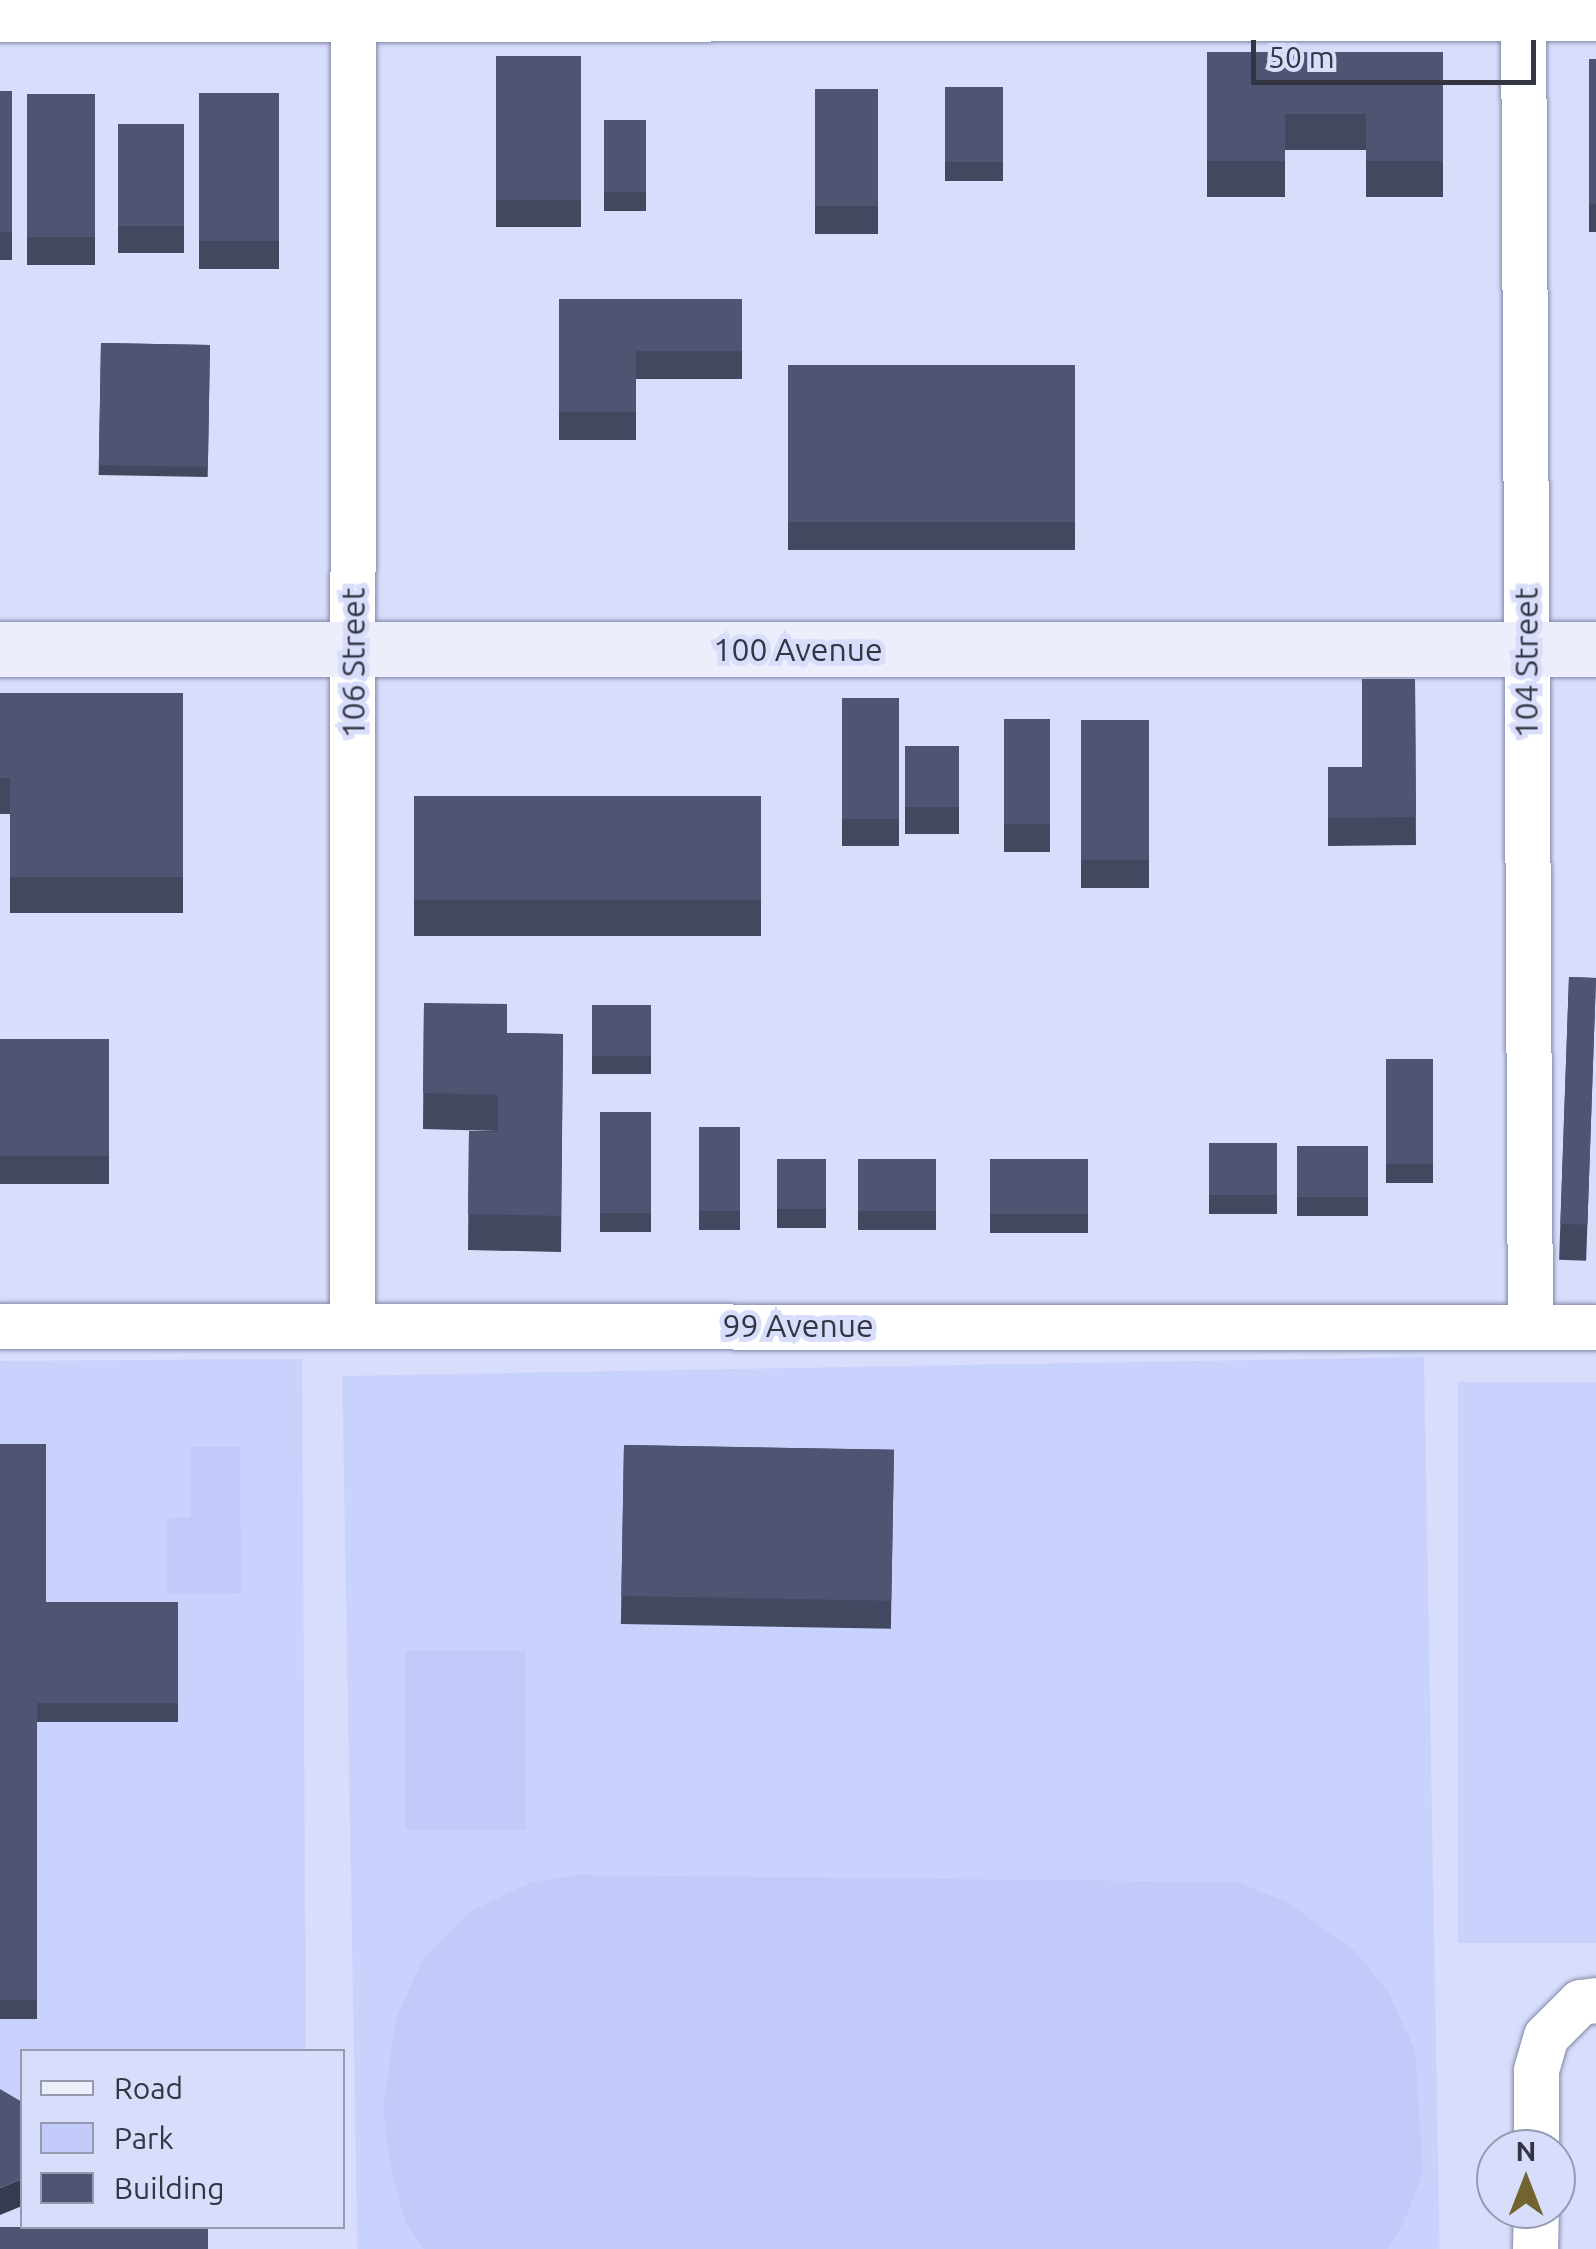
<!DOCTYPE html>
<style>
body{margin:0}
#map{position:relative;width:1596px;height:2249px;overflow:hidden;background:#d7ddfa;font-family:Ubuntu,sans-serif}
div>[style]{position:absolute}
.built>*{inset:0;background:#c9d2fc;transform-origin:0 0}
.green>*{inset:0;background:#c1caf9;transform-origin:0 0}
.roads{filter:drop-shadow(0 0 2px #8289a9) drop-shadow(0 0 2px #8289a9)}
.street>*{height:45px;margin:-22.5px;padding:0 22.5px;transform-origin:22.5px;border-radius:22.5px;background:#fff}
.secondary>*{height:55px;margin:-27.5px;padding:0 27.5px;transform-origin:27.5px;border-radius:27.5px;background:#eceefc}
.wall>*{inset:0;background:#434861;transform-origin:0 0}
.shaded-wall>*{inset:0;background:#373b4f}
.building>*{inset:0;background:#4e5471;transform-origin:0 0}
span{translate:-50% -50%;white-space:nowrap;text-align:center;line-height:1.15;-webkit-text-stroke:10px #d7ddfa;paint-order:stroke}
.street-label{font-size:32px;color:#333543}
.legend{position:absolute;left:20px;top:2049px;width:325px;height:180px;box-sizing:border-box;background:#d7ddfa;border:2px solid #959ab1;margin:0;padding:12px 18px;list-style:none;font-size:30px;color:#333543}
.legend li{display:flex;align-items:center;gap:20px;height:50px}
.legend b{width:50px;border:2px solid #959ab1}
.north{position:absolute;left:1476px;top:2129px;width:100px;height:100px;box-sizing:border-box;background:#d7ddfa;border:2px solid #959ab1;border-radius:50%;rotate:0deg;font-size:28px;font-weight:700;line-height:40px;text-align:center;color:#333543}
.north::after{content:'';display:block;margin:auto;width:35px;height:45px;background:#716431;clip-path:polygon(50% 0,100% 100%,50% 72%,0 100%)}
.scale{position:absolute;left:1251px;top:40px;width:285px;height:45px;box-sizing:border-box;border:5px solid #333543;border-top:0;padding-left:12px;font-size:30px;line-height:35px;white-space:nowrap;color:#333543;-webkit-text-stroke:8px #d7ddfa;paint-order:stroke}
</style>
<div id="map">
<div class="built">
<div style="left:1424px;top:1357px;width:892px;height:1082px;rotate:89deg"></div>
<div style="clip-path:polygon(302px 1359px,306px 2051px,22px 2052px,22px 2118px,0 2106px,0 1361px)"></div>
<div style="left:1596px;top:1382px;width:561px;height:138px;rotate:90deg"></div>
</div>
<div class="green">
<div style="clip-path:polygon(190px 1447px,240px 1447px,241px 1593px,167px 1594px,167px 1518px,191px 1517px)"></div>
<div style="left:405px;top:1651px;width:121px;height:179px"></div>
<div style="clip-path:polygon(580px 1875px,1237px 1882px,1287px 1902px,1356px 1952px,1388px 1992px,1415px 2050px,1423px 2172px,1404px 2222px,1388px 2249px,424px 2249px,407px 2225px,393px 2180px,383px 2112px,395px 2021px,423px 1959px,473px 1910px,532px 1882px)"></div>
</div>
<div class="roads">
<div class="street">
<div style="left:1523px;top:0;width:1327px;rotate:89.7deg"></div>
<div style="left:0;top:19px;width:1596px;rotate:-0.04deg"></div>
<div style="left:352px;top:1325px;width:1325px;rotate:-89.96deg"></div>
<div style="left:0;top:1326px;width:1596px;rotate:0.04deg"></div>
<div style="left:1536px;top:2149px;width:79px;rotate:-90deg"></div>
<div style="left:1536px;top:2070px;width:35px;rotate:-74deg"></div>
<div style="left:1546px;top:2036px;width:48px;rotate:-45deg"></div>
<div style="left:1580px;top:2002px;width:16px;rotate:-7deg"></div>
<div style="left:1535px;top:2249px;width:40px;rotate:-88.6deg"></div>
</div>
<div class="secondary">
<div style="left:0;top:649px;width:1596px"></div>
</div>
</div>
<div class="wall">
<div style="clip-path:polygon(1207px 52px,1443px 52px,1443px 197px,1366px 197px,1366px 150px,1285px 150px,1285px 197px,1207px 197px)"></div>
<div style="left:496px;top:56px;width:85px;height:171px"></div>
<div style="left:1589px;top:59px;width:7px;height:173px"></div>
<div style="left:945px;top:87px;width:58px;height:94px"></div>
<div style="left:815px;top:89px;width:63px;height:145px"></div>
<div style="left:0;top:91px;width:12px;height:169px"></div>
<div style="left:199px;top:93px;width:80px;height:176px"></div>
<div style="left:27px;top:94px;width:68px;height:171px"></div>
<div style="left:604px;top:120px;width:42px;height:91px"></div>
<div style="left:118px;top:124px;width:66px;height:129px"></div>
<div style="clip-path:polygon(559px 299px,742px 299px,742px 379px,636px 379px,636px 440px,559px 440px)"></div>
<div style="left:101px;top:343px;width:109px;height:132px;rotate:1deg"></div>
<div style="left:788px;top:365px;width:287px;height:185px"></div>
<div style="clip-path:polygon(1415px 679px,1416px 845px,1328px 846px,1328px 767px,1362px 767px)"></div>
<div style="clip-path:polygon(0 693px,183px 693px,183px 913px,10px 913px,10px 814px,0 814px)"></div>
<div style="left:842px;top:698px;width:57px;height:148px"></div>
<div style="left:1004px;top:719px;width:46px;height:133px"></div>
<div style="left:1081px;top:720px;width:68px;height:168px"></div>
<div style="left:905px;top:746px;width:54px;height:88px"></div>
<div style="left:414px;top:796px;width:347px;height:140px"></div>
<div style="left:1569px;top:977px;width:27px;height:283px;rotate:2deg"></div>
<div style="clip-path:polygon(424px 1003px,507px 1033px,563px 1034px,561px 1252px,468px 1250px,469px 1131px,498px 1131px,423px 1129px)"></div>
<div style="left:592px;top:1005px;width:59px;height:69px"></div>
<div style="left:0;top:1039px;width:109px;height:145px"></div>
<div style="left:1386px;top:1059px;width:47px;height:124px"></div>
<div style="left:600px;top:1112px;width:51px;height:120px"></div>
<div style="left:699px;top:1127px;width:41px;height:103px"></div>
<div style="left:1209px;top:1143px;width:68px;height:71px"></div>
<div style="left:1297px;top:1146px;width:71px;height:70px"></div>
<div style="left:777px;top:1159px;width:49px;height:69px"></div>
<div style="left:858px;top:1159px;width:78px;height:71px"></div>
<div style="left:990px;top:1159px;width:98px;height:74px"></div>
<div style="clip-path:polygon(0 1444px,46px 1602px,178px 1602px,178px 1722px,37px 1722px,37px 2019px,0 2019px)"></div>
<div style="left:624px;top:1445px;width:270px;height:179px;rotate:1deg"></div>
</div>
<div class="shaded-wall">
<div style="clip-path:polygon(22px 2179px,22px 2206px,0 2215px,0 2188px)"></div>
</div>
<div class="building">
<div style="clip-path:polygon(1207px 52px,1443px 52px,1443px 161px,1366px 161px,1366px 114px,1285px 114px,1285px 161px,1207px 161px)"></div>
<div style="left:496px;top:56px;width:85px;height:144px"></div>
<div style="left:1589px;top:59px;width:7px;height:145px"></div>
<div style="left:945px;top:87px;width:58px;height:75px"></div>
<div style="left:815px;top:89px;width:63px;height:117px"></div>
<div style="left:0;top:91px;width:12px;height:141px"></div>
<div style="left:199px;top:93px;width:80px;height:148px"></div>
<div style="left:27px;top:94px;width:68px;height:143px"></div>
<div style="left:604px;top:120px;width:42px;height:72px"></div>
<div style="left:118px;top:124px;width:66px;height:102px"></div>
<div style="clip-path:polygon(559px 299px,742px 299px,742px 351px,636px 351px,636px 412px,559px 412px)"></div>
<div style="left:101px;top:343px;width:109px;height:122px;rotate:1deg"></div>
<div style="left:788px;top:365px;width:287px;height:157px"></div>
<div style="clip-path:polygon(1362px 679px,1415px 679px,1416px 817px,1328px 818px,1328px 767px,1362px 767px)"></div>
<div style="clip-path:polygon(0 693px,183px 693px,183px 877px,10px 877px,10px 778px,0 778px)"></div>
<div style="left:842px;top:698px;width:57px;height:121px"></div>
<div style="left:1004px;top:719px;width:46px;height:105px"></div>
<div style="left:1081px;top:720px;width:68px;height:140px"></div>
<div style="left:905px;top:746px;width:54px;height:61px"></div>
<div style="left:414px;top:796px;width:347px;height:104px"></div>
<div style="left:1569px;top:977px;width:27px;height:247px;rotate:2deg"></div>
<div style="clip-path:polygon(424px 1003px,507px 1004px,507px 1033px,563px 1034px,561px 1216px,468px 1214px,469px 1131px,498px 1132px,498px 1095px,423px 1093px)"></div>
<div style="left:592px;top:1005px;width:59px;height:51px"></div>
<div style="left:0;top:1039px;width:109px;height:117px"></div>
<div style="left:1386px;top:1059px;width:47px;height:105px"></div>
<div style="left:600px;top:1112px;width:51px;height:101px"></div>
<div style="left:699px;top:1127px;width:41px;height:84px"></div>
<div style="left:1209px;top:1143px;width:68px;height:52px"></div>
<div style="left:1297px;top:1146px;width:71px;height:51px"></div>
<div style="left:777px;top:1159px;width:49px;height:50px"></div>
<div style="left:858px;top:1159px;width:78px;height:52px"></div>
<div style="left:990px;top:1159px;width:98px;height:55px"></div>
<div style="clip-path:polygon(0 1444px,46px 1444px,46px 1602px,178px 1602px,178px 1703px,37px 1703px,37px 2000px,0 2000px)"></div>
<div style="left:624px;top:1445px;width:270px;height:151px;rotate:1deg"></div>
<div style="clip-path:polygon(0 2089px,22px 2102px,22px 2179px,0 2188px)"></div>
<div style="left:0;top:2227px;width:208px;height:22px"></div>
</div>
<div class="street-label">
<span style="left:798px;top:649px">100 Avenue</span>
<span style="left:353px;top:663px;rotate:-90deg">106 Street</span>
<span style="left:1526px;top:663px;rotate:-90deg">104 Street</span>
<span style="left:798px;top:1325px">99 Avenue</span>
</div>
<ul class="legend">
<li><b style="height:12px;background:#eceefc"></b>Road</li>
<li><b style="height:28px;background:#c1caf9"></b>Park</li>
<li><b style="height:28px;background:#4e5471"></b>Building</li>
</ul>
<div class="north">N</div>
<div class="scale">50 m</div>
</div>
